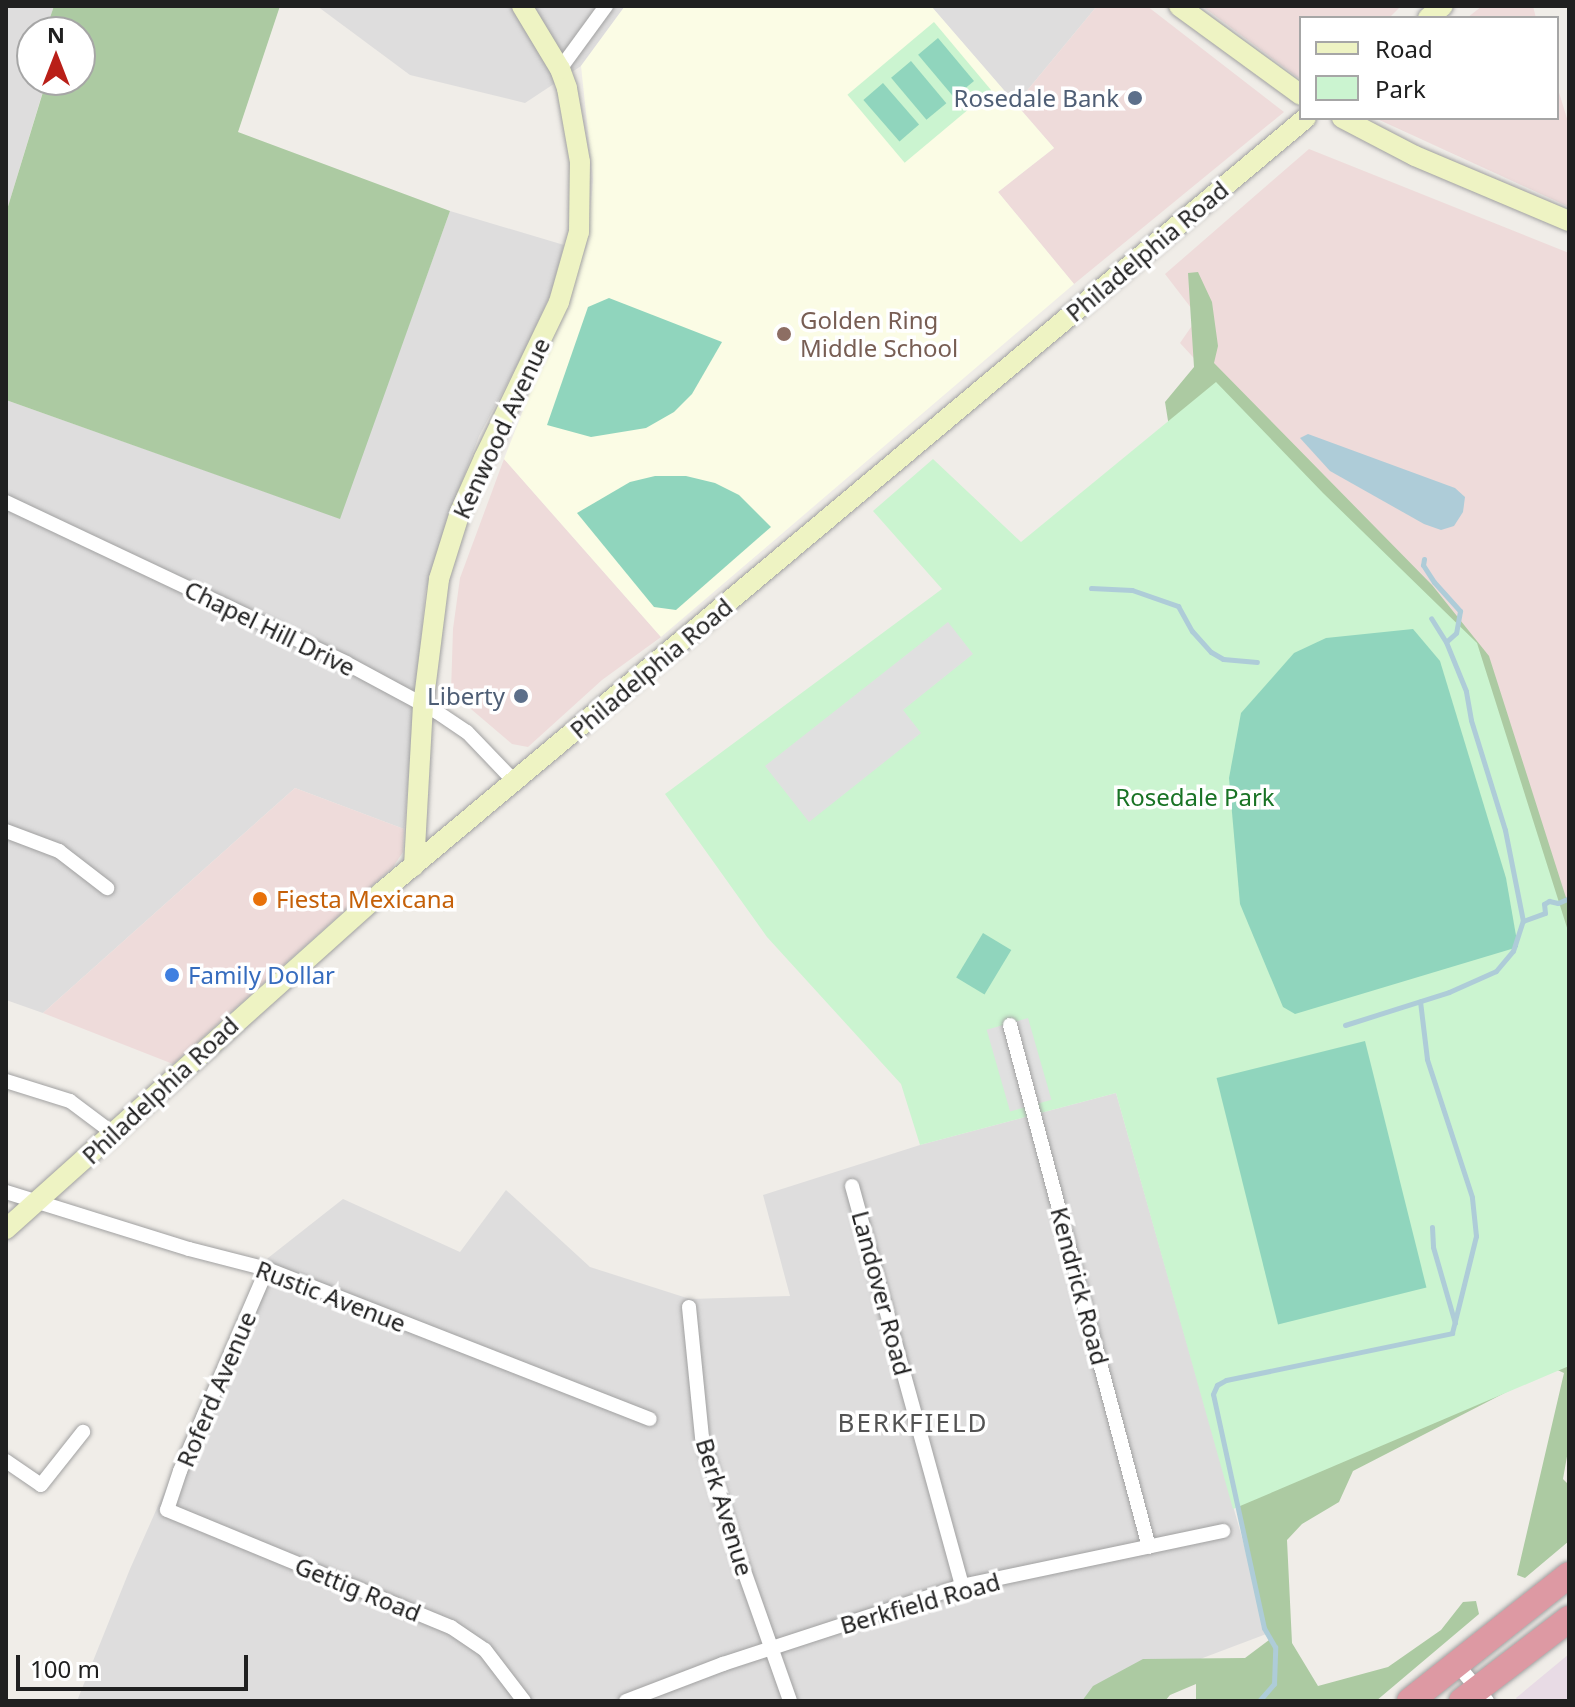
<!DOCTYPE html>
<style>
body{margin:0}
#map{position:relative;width:1575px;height:1707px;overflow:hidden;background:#f0ede8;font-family:"Noto Sans",sans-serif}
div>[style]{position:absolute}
.residential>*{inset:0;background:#dedddd}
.commercial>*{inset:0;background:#eedbda}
.industrial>*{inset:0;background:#e8dbe5}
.education>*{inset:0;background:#fbfce5}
.forest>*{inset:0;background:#accaa2}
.park>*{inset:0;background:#cbf4d0;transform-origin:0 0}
.pitch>*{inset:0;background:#90d5bd;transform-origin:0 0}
.parking>*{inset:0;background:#e0e0e0;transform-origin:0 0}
.water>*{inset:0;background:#aeccd8}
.stream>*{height:5px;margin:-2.5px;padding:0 2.5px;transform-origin:2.5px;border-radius:2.5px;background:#aeccd8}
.roads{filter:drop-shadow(0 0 2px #a1a1a1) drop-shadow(0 0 2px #a1a1a1)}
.street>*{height:14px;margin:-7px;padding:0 7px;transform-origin:7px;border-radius:7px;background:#fff}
.secondary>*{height:20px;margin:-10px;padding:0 10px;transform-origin:10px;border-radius:10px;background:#eef3c3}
.highway>*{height:26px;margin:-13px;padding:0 13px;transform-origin:13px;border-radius:13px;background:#dd99a3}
.dots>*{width:22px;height:22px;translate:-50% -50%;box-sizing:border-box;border:4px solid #fff;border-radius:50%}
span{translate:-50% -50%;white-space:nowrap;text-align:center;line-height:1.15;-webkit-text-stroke:7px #fff;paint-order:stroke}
.service-label{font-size:24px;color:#4e5e75}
.right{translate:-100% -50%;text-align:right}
.street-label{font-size:24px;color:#202020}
.education-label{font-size:24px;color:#785e54}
.left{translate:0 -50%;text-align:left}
.park-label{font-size:24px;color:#197325}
.food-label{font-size:24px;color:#c56008}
.shop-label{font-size:24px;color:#366cbe}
.neighbourhood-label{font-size:26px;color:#535353;letter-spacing:2px}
.frame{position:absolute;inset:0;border:8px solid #202020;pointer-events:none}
.legend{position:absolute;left:1299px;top:16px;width:260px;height:104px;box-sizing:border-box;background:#fff;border:2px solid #a6a6a6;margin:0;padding:10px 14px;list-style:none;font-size:24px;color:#202020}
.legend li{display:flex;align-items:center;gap:16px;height:40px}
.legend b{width:40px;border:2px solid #a6a6a6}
.north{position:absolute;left:16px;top:16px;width:80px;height:80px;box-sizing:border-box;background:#fff;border:2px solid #a6a6a6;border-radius:50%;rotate:0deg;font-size:22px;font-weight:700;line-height:32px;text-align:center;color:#202020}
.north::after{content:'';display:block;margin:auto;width:28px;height:36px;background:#b91f18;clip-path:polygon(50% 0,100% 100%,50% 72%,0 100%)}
.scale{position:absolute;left:16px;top:1655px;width:232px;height:36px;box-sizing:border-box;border:4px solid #202020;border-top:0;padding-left:10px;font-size:24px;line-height:28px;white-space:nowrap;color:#202020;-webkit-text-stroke:6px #fff;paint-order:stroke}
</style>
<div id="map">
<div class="residential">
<div style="clip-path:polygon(6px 6px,54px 6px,45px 32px,32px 32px,32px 80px,40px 80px,43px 91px,6px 213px)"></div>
<div style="clip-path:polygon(317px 6px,625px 6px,581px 66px,525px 103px,410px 75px)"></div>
<div style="clip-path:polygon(931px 6px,1097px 6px,1016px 104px)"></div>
<div style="clip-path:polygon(450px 211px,564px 245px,551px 293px,524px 352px,479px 436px,447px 521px,425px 593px,404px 829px,295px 788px,43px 1013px,6px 1000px,6px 400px,339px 518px)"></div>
<div style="clip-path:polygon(1116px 1093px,1269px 1633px,1102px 1696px,1103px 1701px,77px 1701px,130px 1569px,268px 1258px,343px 1199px,460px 1252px,506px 1190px,590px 1267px,690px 1299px,790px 1296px,763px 1195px,920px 1145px)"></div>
</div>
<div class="commercial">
<div style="clip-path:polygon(1097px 6px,1147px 6px,1284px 112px,1074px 284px,998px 192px,1054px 148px,1016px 104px)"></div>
<div style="clip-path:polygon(1202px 6px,1401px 6px,1389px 18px,1301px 18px,1301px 80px)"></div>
<div style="clip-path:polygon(1482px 6px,1533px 6px,1536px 18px,1467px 18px)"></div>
<div style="clip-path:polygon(1557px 86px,1569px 125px,1569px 207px,1375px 118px,1557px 118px)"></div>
<div style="clip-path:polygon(1309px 149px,1569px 253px,1569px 934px,1216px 382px,1180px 343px,1198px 317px,1165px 274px)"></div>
<div style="clip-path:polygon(504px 459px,661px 637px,602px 680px,528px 747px,512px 744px,451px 692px,453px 629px,460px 578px)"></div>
<div style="clip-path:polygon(295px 788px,404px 829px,403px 852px,393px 867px,173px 1064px,43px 1013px)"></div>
</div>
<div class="industrial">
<div style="clip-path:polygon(1569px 1654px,1569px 1701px,1518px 1701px,1516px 1698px)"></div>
</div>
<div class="education">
<div style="clip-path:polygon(625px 6px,931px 6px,1054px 148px,998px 192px,1074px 284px,661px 637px,504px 459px,587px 246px,593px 179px,581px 66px)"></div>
</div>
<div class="forest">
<div style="clip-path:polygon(54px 6px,280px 6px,238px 132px,450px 211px,340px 519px,6px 400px,6px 213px,43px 92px,40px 80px,80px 80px,80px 32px,45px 32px)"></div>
<div style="clip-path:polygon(1198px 272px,1212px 302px,1218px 346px,1214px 363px,1432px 585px,1489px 656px,1569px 907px,1569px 1445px,1563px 1479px,1569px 1485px,1569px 1541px,1525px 1578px,1517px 1575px,1564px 1373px,1553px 1368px,1353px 1471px,1339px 1502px,1302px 1524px,1287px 1540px,1292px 1643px,1318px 1686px,1388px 1667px,1441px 1630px,1463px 1602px,1476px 1601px,1479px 1614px,1376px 1701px,1196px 1701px,1196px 1684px,1170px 1695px,1165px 1701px,1082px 1701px,1093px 1686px,1143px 1659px,1245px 1658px,1269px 1640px,1204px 1370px,1169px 427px,1165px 402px,1194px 367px,1188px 273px)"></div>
</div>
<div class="park">
<div style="left:934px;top:22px;width:89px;height:113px;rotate:50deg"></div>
<div style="clip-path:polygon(1216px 382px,1323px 493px,1477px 643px,1569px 934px,1569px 1366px,1233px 1509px,1116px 1093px,920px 1145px,901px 1084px,767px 937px,665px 794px,942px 589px,873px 511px,933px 459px,1021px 542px)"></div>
</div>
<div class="pitch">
<div style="left:938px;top:38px;width:56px;height:26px;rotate:50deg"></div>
<div style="left:911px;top:61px;width:55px;height:26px;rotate:50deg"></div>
<div style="left:883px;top:83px;width:55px;height:26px;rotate:49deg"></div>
<div style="clip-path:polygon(609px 298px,722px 342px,692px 394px,674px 412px,646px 428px,591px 437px,547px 425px,588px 307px)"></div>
<div style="clip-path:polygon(655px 476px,686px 476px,715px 483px,739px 495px,771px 527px,676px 610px,654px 607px,577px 513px,630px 482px)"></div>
<div style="clip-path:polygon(1413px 629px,1440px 661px,1506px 878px,1518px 947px,1295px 1014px,1283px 1007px,1240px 904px,1229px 778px,1241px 713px,1294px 653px,1326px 638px)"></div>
<div style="left:983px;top:933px;width:33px;height:52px;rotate:31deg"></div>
<div style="left:1365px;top:1041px;width:254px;height:153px;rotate:76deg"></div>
</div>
<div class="parking">
<div style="clip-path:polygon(948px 622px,973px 654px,903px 710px,921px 733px,809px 822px,765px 766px)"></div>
<div style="left:1028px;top:1018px;width:85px;height:43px;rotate:74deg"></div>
</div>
<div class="water">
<div style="clip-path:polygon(1308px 434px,1455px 488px,1465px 497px,1463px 512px,1454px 526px,1441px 530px,1424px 524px,1330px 471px,1300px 438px)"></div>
</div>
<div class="stream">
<div style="left:1424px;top:559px;width:6px;rotate:99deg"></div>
<div style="left:1423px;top:565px;width:20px;rotate:57deg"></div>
<div style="left:1434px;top:582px;width:39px;rotate:48deg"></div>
<div style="left:1460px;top:611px;width:22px;rotate:100deg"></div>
<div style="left:1456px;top:633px;width:13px;rotate:138deg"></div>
<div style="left:1091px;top:588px;width:41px;rotate:2.8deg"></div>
<div style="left:1132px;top:590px;width:49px;rotate:19.2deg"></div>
<div style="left:1178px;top:606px;width:29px;rotate:61deg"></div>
<div style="left:1192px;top:631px;width:28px;rotate:48deg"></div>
<div style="left:1211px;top:652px;width:14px;rotate:30deg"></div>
<div style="left:1223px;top:659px;width:34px;rotate:5deg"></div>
<div style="left:1523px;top:921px;width:23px;rotate:-20deg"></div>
<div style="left:1545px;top:913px;width:9px;rotate:-96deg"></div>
<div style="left:1544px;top:904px;width:6px;rotate:-31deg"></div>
<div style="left:1549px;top:901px;width:9px;rotate:13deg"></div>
<div style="left:1558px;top:903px;width:10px;rotate:-24deg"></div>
<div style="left:1345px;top:1025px;width:109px;rotate:-17.6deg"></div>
<div style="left:1449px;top:992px;width:51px;rotate:-24.1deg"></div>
<div style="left:1496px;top:971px;width:26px;rotate:-50deg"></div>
<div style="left:1513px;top:951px;width:32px;rotate:-72deg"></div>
<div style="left:1523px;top:921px;width:93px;rotate:-101.2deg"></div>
<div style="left:1505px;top:830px;width:115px;rotate:-107.2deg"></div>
<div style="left:1471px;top:720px;width:29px;rotate:-100deg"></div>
<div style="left:1466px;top:691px;width:53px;rotate:-112.2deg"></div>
<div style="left:1446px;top:642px;width:28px;rotate:-122deg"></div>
<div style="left:1432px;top:1227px;width:20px;rotate:87deg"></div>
<div style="left:1433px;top:1247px;width:79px;rotate:73.9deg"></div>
<div style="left:1259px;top:1701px;width:23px;rotate:-49deg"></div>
<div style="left:1274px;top:1684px;width:37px;rotate:-88deg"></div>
<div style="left:1275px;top:1647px;width:22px;rotate:-120deg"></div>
<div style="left:1264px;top:1628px;width:239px;rotate:-102.3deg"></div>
<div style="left:1213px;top:1394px;width:10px;rotate:-66deg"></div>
<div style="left:1217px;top:1385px;width:10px;rotate:-29deg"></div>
<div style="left:1226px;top:1380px;width:231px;rotate:-11.7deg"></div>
<div style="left:1452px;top:1333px;width:100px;rotate:-76.1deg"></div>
<div style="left:1476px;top:1236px;width:39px;rotate:-96deg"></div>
<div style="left:1472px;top:1197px;width:145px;rotate:-108.1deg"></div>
<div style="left:1427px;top:1059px;width:58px;rotate:-96.9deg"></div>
</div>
<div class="roads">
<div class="street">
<div style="left:560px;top:69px;width:78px;rotate:-53.9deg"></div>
<div style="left:6px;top:502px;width:376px;rotate:25.3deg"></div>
<div style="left:346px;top:663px;width:103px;rotate:28.3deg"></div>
<div style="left:437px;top:712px;width:36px;rotate:34deg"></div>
<div style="left:467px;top:732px;width:69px;rotate:46.2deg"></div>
<div style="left:6px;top:831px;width:57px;rotate:20.7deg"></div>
<div style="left:59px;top:851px;width:61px;rotate:37.6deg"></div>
<div style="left:1010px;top:1025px;width:540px;rotate:75.09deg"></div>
<div style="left:6px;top:1081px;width:67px;rotate:17.4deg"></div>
<div style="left:70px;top:1101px;width:55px;rotate:36.9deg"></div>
<div style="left:852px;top:1186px;width:415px;rotate:74.6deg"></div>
<div style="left:6px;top:1192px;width:192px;rotate:17.3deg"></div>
<div style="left:189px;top:1249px;width:81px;rotate:14.4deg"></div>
<div style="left:267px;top:1269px;width:411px;rotate:21.4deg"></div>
<div style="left:267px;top:1269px;width:220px;rotate:113.3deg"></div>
<div style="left:180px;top:1471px;width:41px;rotate:108.4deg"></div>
<div style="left:167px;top:1510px;width:307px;rotate:22.4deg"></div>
<div style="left:451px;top:1627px;width:41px;rotate:34.1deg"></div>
<div style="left:485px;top:1650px;width:64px;rotate:52.6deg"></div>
<div style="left:689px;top:1307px;width:131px;rotate:84.3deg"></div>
<div style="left:702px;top:1437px;width:119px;rotate:72.9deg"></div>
<div style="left:737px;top:1551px;width:159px;rotate:70.5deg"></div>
<div style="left:6px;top:1461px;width:42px;rotate:34.4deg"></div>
<div style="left:41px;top:1485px;width:68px;rotate:-51.6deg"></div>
<div style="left:1457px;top:1664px;width:48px;rotate:51deg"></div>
<div style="left:626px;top:1701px;width:104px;rotate:-20.9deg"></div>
<div style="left:723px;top:1664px;width:251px;rotate:-18.1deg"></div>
<div style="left:962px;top:1586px;width:267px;rotate:-11.9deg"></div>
</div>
<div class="secondary">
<div style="left:1179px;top:6px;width:151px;rotate:36.1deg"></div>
<div style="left:1428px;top:18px;width:19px;rotate:-39deg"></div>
<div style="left:1342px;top:118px;width:82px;rotate:27.5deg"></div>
<div style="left:1415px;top:156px;width:167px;rotate:22.9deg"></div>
<div style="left:414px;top:866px;width:160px;rotate:-86.8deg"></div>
<div style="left:423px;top:706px;width:128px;rotate:-82.8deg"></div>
<div style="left:439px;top:579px;width:70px;rotate:-72.6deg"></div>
<div style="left:460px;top:512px;width:59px;rotate:-66deg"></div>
<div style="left:484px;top:458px;width:173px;rotate:-64.3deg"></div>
<div style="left:559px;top:302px;width:73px;rotate:-74.1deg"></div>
<div style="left:579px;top:232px;width:70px;rotate:-89.2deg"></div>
<div style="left:580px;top:162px;width:75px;rotate:-100deg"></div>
<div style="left:567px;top:88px;width:20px;rotate:-110deg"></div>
<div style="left:560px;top:69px;width:74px;rotate:-121.1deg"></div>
<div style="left:6px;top:1229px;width:506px;rotate:-41.88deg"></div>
<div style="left:383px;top:891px;width:1204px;rotate:-39.95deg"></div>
</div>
<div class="highway">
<div style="left:1410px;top:1701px;width:203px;rotate:-38.4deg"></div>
<div style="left:1462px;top:1701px;width:135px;rotate:-37.5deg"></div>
</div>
</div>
<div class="dots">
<div style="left:1135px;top:98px;background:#5c6f8a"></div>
<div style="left:784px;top:334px;background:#8d6e63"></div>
<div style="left:521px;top:696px;background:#5c6f8a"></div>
<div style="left:260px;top:899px;background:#e8710a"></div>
<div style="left:172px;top:975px;background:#3f7fe0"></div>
</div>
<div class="service-label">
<span class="right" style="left:1119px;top:98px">Rosedale Bank</span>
<span class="right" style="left:505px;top:696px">Liberty</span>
</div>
<div class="street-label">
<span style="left:1147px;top:251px;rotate:-40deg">Philadelphia Road</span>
<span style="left:501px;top:428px;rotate:-65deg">Kenwood Avenue</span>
<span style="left:270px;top:628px;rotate:26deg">Chapel Hill Drive</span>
<span style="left:651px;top:668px;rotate:-40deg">Philadelphia Road</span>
<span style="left:160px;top:1090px;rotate:-43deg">Philadelphia Road</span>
<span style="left:1080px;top:1286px;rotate:75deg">Kendrick Road</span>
<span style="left:882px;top:1293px;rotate:75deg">Landover Road</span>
<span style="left:331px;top:1296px;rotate:21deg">Rustic Avenue</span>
<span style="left:216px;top:1389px;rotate:-67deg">Roferd Avenue</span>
<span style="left:725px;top:1507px;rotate:73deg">Berk Avenue</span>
<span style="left:358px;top:1589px;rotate:22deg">Gettig Road</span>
<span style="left:920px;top:1603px;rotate:-16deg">Berkfield Road</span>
</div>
<div class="education-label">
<span class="left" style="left:800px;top:334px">Golden Ring<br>Middle School</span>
</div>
<div class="park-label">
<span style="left:1195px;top:797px">Rosedale Park</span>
</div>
<div class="food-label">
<span class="left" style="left:276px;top:899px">Fiesta Mexicana</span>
</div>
<div class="shop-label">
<span class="left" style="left:188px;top:975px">Family Dollar</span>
</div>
<div class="neighbourhood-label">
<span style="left:913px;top:1423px">BERKFIELD</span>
</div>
<div class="frame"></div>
<ul class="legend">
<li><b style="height:10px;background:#eef3c3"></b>Road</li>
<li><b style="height:22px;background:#cbf4d0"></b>Park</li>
</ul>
<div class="north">N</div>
<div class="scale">100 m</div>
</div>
